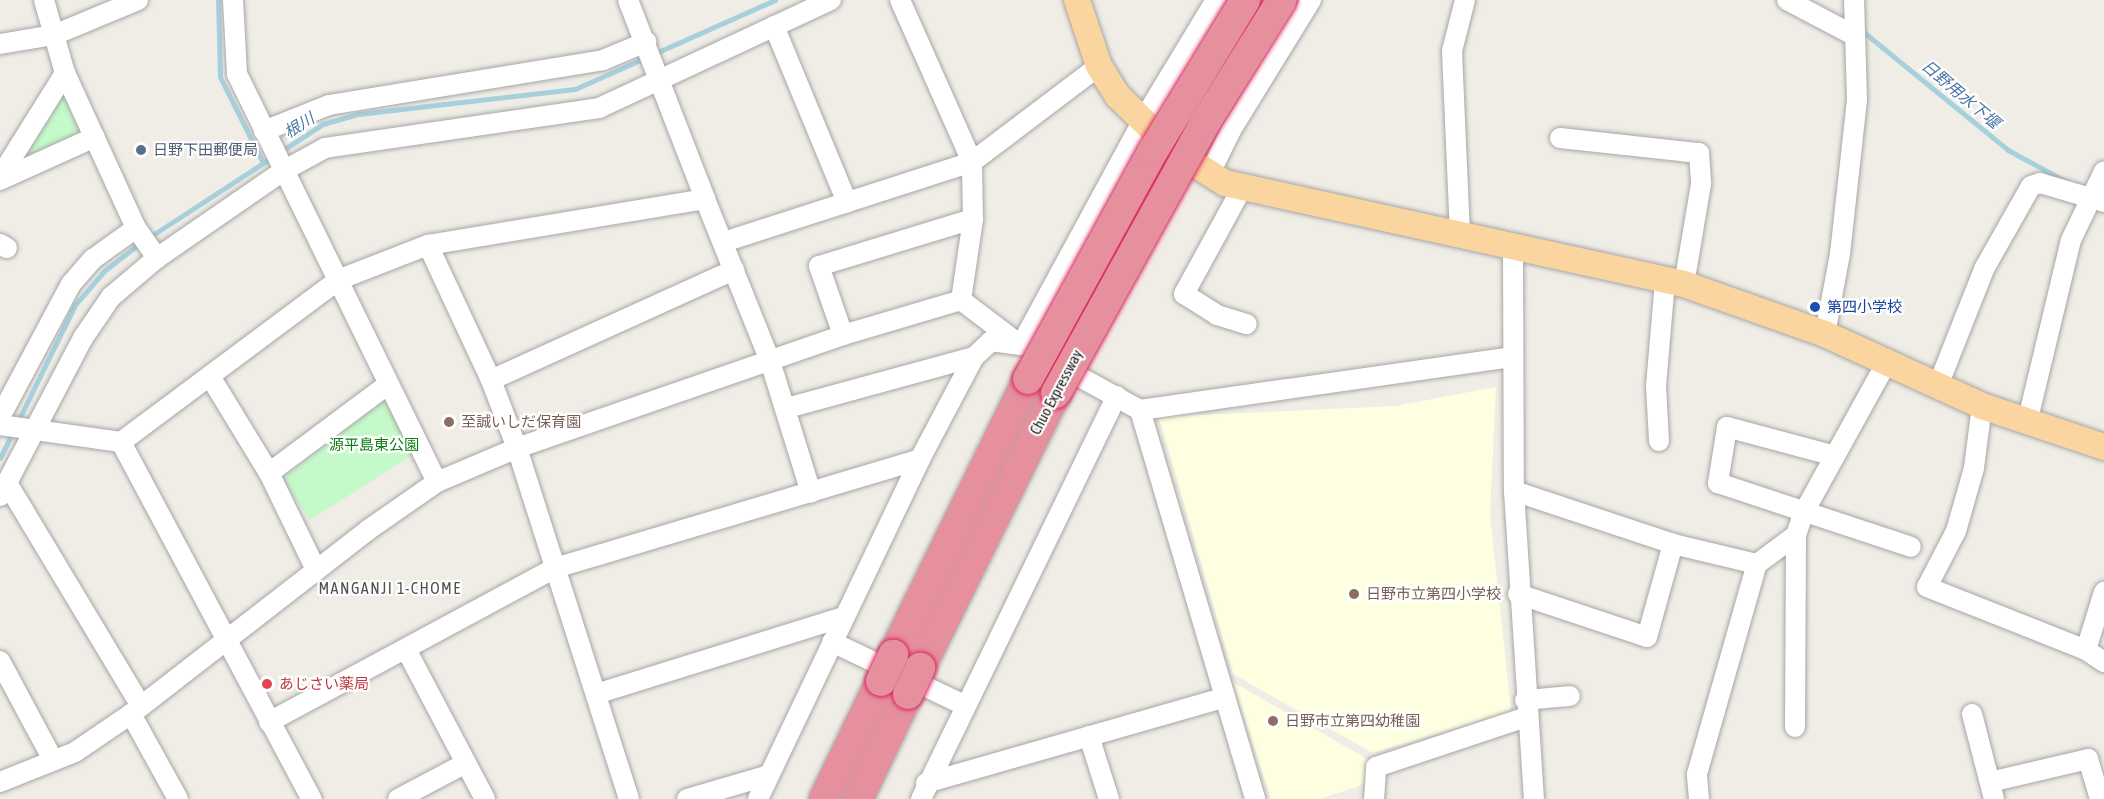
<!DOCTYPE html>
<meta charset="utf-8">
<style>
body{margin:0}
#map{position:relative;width:2104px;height:799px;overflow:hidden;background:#f0ede6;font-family:"Asap Condensed","Noto Sans JP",sans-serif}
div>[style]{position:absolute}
.education>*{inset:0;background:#feffe0}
.park>*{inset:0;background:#c4f9c9}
.stream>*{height:5px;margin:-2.5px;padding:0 2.5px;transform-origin:2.5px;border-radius:2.5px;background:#a7d0dd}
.roads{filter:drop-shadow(0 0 2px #a6a6a6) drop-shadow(0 0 2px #a6a6a6)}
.minor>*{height:20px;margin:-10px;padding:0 10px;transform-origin:10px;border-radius:10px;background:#fff}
.major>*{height:26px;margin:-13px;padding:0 13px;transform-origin:13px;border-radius:13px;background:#fbd5a0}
.highway>*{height:30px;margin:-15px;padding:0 15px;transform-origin:15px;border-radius:15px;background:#e68f9d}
.bridges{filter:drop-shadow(0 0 2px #da2762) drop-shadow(0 0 2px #da2762)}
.highway-bridge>*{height:30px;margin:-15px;padding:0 15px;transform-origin:15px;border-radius:15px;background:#e68f9d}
.dots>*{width:16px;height:16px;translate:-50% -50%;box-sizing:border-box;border:3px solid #fff;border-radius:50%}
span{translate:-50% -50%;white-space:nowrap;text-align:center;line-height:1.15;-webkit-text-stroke:4.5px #fff;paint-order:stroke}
.service-label{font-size:15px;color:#4e5e75}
.left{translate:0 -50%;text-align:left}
.transit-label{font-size:15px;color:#164399}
.street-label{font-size:15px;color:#1f1f1f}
.education-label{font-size:15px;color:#785e54}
.park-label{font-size:15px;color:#0d7e18}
.health-label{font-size:15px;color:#be3a42}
.water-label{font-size:16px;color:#4977a7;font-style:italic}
.neighbourhood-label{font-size:16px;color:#525252;letter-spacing:1.5px}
</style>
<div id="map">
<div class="education">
<div style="clip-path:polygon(1496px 387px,1490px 514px,1511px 711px,1373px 753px,1233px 674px,1159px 417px,1395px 406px)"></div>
<div style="clip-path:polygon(1233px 682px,1367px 759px,1371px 782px,1319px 799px,1271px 799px)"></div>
</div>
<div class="park">
<div style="clip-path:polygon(63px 93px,82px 132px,30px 155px,26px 151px)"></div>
<div style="clip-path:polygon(388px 397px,417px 452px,310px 520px,282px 479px)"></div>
</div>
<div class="stream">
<div style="left:218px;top:0;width:77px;rotate:88.5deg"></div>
<div style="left:220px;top:77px;width:96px;rotate:63.4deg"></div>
<div style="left:1861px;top:30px;width:190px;rotate:39.2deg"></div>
<div style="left:2008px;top:150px;width:67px;rotate:28.5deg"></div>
<div style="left:148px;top:238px;width:209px;rotate:-33.1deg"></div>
<div style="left:323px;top:124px;width:37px;rotate:-16deg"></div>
<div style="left:359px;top:114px;width:217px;rotate:-6.6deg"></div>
<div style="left:575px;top:89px;width:219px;rotate:-24deg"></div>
<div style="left:17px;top:423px;width:131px;rotate:-63.8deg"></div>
<div style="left:75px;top:305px;width:45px;rotate:-49.5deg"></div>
<div style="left:104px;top:271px;width:46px;rotate:-37.9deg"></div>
<div style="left:0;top:458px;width:30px;rotate:-64deg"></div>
</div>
<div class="roads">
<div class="minor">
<div style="left:44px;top:0;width:76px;rotate:74deg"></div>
<div style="left:65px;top:73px;width:170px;rotate:65.4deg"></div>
<div style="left:136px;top:228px;width:37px;rotate:55deg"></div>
<div style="left:233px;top:0;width:74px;rotate:86.9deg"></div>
<div style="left:237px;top:74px;width:454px;rotate:63.9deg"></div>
<div style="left:628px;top:0;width:213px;rotate:68.8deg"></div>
<div style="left:900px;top:0;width:177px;rotate:66deg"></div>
<div style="left:972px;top:162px;width:57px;rotate:89deg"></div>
<div style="left:973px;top:219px;width:82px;rotate:98.4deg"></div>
<div style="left:1787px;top:0;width:75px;rotate:27.9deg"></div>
<div style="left:774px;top:26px;width:191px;rotate:67.5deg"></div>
<div style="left:0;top:44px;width:55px;rotate:-9.5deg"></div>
<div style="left:54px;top:35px;width:91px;rotate:-22.6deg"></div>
<div style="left:264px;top:131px;width:70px;rotate:-21.8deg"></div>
<div style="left:329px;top:105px;width:278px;rotate:-9.3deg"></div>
<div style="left:603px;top:60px;width:47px;rotate:-22.7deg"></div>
<div style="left:1560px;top:138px;width:140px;rotate:6.2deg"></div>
<div style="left:1699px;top:153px;width:31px;rotate:86deg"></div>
<div style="left:1701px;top:184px;width:101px;rotate:99.6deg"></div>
<div style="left:1209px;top:175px;width:50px;rotate:-63.9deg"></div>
<div style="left:1231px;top:130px;width:153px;rotate:-58.4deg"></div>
<div style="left:0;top:177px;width:123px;rotate:-58deg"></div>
<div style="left:0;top:180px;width:104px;rotate:-24.4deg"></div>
<div style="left:1242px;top:188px;width:121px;rotate:118.7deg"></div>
<div style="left:1184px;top:294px;width:39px;rotate:32deg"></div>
<div style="left:1217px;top:315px;width:31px;rotate:17deg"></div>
<div style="left:1460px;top:235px;width:184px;rotate:-92.5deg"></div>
<div style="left:1452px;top:51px;width:53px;rotate:-75.7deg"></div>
<div style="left:724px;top:242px;width:261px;rotate:-17.9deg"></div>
<div style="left:972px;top:162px;width:159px;rotate:-37.1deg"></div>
<div style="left:0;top:244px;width:8px;rotate:30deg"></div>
<div style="left:428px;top:245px;width:149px;rotate:65deg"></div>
<div style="left:491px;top:380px;width:73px;rotate:69.1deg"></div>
<div style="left:517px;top:448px;width:368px;rotate:72.3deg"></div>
<div style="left:1513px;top:247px;width:244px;rotate:89.8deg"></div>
<div style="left:1514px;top:491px;width:309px;rotate:86.3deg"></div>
<div style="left:961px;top:300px;width:73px;rotate:37.2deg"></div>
<div style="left:1825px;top:334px;width:81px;rotate:-79.4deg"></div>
<div style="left:1840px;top:254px;width:156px;rotate:-83.7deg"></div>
<div style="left:1857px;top:99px;width:99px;rotate:-91.7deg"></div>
<div style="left:843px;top:335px;width:73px;rotate:-109.2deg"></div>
<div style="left:819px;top:266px;width:161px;rotate:-17deg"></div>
<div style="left:1058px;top:365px;width:94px;rotate:28.8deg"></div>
<div style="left:1140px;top:410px;width:377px;rotate:-8.1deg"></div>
<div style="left:211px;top:378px;width:111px;rotate:58.6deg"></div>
<div style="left:269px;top:473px;width:108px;rotate:64.1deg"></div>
<div style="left:491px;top:380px;width:267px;rotate:-24.4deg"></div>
<div style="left:1937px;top:388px;width:128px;rotate:-68.4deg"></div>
<div style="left:1984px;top:269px;width:95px;rotate:-60.5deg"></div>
<div style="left:2031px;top:186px;width:9px;rotate:-18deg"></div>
<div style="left:2040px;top:183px;width:67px;rotate:16.5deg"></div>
<div style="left:1982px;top:406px;width:63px;rotate:97.4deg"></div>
<div style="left:1974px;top:468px;width:66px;rotate:105.9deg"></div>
<div style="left:1956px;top:531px;width:63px;rotate:117.4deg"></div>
<div style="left:1927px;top:587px;width:171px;rotate:21.6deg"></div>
<div style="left:2086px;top:650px;width:22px;rotate:34deg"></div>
<div style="left:787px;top:408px;width:194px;rotate:-15.3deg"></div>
<div style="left:1140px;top:410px;width:406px;rotate:73.5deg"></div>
<div style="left:0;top:417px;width:151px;rotate:-61.9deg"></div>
<div style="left:71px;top:284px;width:33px;rotate:-49deg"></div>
<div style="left:93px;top:259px;width:53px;rotate:-35.8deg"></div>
<div style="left:2027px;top:423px;width:188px;rotate:-76.5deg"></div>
<div style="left:2071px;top:240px;width:76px;rotate:-64.4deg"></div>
<div style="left:0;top:425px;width:122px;rotate:8deg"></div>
<div style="left:121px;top:442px;width:271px;rotate:-36.7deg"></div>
<div style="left:338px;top:280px;width:97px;rotate:-21.3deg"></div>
<div style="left:428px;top:245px;width:281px;rotate:-9.4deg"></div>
<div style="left:705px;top:199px;width:175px;rotate:68.1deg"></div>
<div style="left:770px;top:361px;width:138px;rotate:72.7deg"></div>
<div style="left:1659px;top:441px;width:55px;rotate:-93.1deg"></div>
<div style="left:1656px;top:386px;width:105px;rotate:-85.1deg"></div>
<div style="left:121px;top:442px;width:405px;rotate:61.9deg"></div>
<div style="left:1835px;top:456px;width:112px;rotate:-165deg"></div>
<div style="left:1727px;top:427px;width:57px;rotate:99.1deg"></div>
<div style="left:1718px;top:483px;width:203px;rotate:18.3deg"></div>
<div style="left:269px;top:473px;width:147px;rotate:-36.7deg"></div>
<div style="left:7px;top:483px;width:258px;rotate:59deg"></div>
<div style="left:1514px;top:491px;width:168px;rotate:18.4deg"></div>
<div style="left:1673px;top:544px;width:86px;rotate:13.4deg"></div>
<div style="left:0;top:496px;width:178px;rotate:-62.3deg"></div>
<div style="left:83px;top:338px;width:50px;rotate:-55.7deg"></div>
<div style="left:111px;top:297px;width:60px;rotate:-40.3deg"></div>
<div style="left:157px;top:258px;width:153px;rotate:-34.6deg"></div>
<div style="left:283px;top:171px;width:48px;rotate:-28.7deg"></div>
<div style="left:325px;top:148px;width:277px;rotate:-8.3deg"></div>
<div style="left:599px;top:108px;width:256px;rotate:-25deg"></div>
<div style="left:1518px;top:594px;width:136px;rotate:18.4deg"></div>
<div style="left:1647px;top:637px;width:97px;rotate:-74.4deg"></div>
<div style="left:832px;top:642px;width:146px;rotate:25.5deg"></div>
<div style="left:2086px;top:650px;width:61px;rotate:-72.8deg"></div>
<div style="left:0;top:661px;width:112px;rotate:61.8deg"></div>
<div style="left:596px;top:694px;width:259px;rotate:-17.3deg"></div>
<div style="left:1525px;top:700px;width:45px;rotate:-5.1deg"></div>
<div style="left:131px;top:714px;width:97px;rotate:61.1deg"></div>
<div style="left:1972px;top:714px;width:88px;rotate:75.5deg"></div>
<div style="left:269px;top:722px;width:325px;rotate:-28.3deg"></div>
<div style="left:555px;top:568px;width:381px;rotate:-16.6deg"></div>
<div style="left:1795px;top:727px;width:192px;rotate:-89.7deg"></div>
<div style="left:1089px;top:736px;width:66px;rotate:72.4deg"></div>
<div style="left:466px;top:763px;width:41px;rotate:62.2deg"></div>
<div style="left:0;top:782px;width:81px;rotate:-21.8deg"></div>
<div style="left:75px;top:752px;width:68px;rotate:-34.2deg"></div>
<div style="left:131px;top:714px;width:300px;rotate:-37.8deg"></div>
<div style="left:368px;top:530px;width:84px;rotate:-34.8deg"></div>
<div style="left:437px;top:482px;width:87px;rotate:-23deg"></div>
<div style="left:517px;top:448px;width:345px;rotate:-19.1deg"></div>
<div style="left:843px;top:335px;width:123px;rotate:-16.5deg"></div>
<div style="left:1990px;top:782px;width:101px;rotate:-13.2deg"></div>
<div style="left:2088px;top:759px;width:42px;rotate:73.3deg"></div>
<div style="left:926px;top:783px;width:311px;rotate:-16deg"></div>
<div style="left:398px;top:799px;width:77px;rotate:-27.9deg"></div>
<div style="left:466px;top:763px;width:129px;rotate:-117.8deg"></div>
<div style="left:687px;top:799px;width:85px;rotate:-16.3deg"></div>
<div style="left:758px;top:799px;width:377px;rotate:-64.5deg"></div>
<div style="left:920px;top:459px;width:115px;rotate:-62.1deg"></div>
<div style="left:974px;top:357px;width:23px;rotate:-43deg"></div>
<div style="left:991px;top:341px;width:30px;rotate:8deg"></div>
<div style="left:1021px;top:345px;width:254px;rotate:-61.5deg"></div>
<div style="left:1142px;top:122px;width:143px;rotate:-58.8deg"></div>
<div style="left:921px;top:799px;width:448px;rotate:-64.1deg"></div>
<div style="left:1374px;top:799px;width:32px;rotate:-86deg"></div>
<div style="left:1376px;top:767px;width:158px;rotate:-18.4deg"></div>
<div style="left:1699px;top:799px;width:25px;rotate:-95deg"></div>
<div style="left:1697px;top:774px;width:218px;rotate:-74.1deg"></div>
<div style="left:1757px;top:564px;width:49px;rotate:-36.6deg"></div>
<div style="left:1796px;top:535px;width:24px;rotate:-71deg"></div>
<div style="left:1804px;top:512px;width:168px;rotate:-61.1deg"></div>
</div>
<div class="major">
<div style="left:1077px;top:0;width:70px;rotate:71.6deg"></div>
<div style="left:1099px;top:66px;width:36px;rotate:58deg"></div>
<div style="left:1118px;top:96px;width:78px;rotate:44.5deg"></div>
<div style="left:1174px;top:151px;width:60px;rotate:32.1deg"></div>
<div style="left:1225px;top:183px;width:470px;rotate:12.4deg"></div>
<div style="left:1684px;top:284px;width:150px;rotate:19.5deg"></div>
<div style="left:1825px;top:334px;width:173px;rotate:24.6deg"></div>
<div style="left:1982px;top:406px;width:129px;rotate:18.6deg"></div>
</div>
<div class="highway">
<div style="left:893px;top:655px;width:307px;rotate:-63.9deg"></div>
<div style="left:920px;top:668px;width:307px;rotate:-63.7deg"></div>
<div style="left:824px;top:799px;width:131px;rotate:-64.2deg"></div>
<div style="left:858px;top:799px;width:116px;rotate:-64.5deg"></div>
</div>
</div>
<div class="bridges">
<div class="highway-bridge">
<div style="left:1028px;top:379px;width:260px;rotate:-61.3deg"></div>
<div style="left:1153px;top:151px;width:177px;rotate:-58.6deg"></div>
<div style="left:1056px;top:393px;width:308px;rotate:-61.1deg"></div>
<div style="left:1205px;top:123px;width:145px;rotate:-58deg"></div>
<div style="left:881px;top:681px;width:29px;rotate:-65deg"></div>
<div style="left:908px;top:694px;width:29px;rotate:-65deg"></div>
</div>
</div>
<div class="dots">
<div style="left:141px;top:150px;background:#5c6f8a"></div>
<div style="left:1815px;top:307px;background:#1a4fb4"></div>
<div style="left:449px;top:422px;background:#8d6e63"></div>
<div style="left:1354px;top:594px;background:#8d6e63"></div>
<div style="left:267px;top:684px;background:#e0444e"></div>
<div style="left:1273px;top:721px;background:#8d6e63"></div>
</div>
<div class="service-label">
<span class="left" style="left:153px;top:150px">日野下田郵便局</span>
</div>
<div class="transit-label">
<span class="left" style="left:1827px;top:307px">第四小学校</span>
</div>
<div class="street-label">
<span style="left:1056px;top:392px;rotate:-62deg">Chuo Expressway</span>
</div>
<div class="education-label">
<span class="left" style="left:461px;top:422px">至誠いしだ保育園</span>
<span class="left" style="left:1366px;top:594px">日野市立第四小学校</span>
<span class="left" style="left:1285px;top:721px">日野市立第四幼稚園</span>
</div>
<div class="park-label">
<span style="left:374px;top:445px">源平島東公園</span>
</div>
<div class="health-label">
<span class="left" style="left:279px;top:684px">あじさい薬局</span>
</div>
<div class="water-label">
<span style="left:1961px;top:94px;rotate:40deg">日野用水下堰</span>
<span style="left:299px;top:125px;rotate:-32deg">根川</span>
</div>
<div class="neighbourhood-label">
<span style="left:390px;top:588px">MANGANJI 1-CHOME</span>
</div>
</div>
